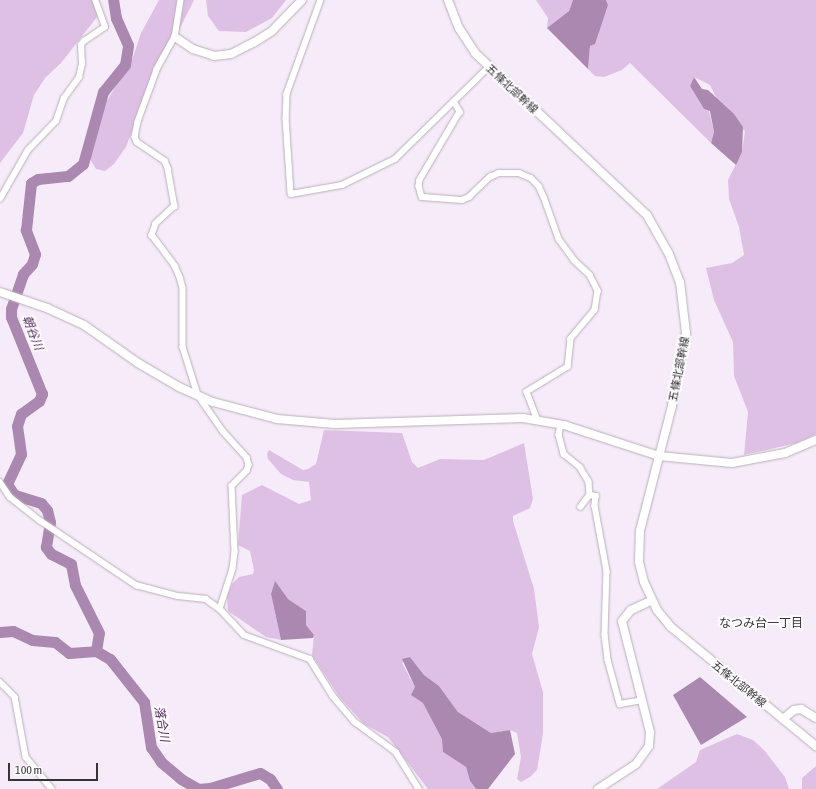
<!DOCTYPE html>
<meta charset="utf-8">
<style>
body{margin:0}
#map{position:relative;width:816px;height:789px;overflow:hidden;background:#f6ebf8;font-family:"Asap Condensed","Noto Sans JP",sans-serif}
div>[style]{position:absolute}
.green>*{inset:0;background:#dfc0e5}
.water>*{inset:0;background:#aa88b0}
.river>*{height:11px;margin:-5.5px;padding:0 5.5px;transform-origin:5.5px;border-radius:5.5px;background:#aa88b0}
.roads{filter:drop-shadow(0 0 1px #b9afbb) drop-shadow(0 0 1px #b9afbb)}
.street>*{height:5.5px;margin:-2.75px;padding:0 2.75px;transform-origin:2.75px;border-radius:2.75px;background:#fff}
.secondary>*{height:8px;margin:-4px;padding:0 4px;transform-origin:4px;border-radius:4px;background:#fff}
span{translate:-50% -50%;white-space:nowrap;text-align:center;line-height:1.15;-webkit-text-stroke:4px #fefcfe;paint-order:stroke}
.street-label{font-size:11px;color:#373338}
.water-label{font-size:12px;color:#562a5f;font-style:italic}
.neighbourhood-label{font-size:12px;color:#373338}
.scale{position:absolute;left:8px;top:763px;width:90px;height:18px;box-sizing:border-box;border:2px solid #373338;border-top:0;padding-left:5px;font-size:12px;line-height:14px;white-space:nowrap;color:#373338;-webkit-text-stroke:3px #fefcfe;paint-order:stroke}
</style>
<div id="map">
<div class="green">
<div style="clip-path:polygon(0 0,99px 0,97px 17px,61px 63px,45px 78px,34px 95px,23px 133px,0 163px)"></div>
<div style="clip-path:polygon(159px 0,194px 0,143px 102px,126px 147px,114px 164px,105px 171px,96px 169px,91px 161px,90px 152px,103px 107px,132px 60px,141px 33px)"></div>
<div style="clip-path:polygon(206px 0,286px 0,272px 18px,246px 32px,219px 31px,208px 16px)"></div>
<div style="clip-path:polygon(536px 0,573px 0,569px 11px,547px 28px,548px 18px)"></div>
<div style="clip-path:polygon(606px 0,816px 0,816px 434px,797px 443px,744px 455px,748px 412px,734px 376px,733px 342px,714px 300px,706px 268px,732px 263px,744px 255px,739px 227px,729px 199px,728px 180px,742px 152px,745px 131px,722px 109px,710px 85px,694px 77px,690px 86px,704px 109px,709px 111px,714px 132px,711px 143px,630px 63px,622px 70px,604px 77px,595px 76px,588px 69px,590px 46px,608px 5px)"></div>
<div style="clip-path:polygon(324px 430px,402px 433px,412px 462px,418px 468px,440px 459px,484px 460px,524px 443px,533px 499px,530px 508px,513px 516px,513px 521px,534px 589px,539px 627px,532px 654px,543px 692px,543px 734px,537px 770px,530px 777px,521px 782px,517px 779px,521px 757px,517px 733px,510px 730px,491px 733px,458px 712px,439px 686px,424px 675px,410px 657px,402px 663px,443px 739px,443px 752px,466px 767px,470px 781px,476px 789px,428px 789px,388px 737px,364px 724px,340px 698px,312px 655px,314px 635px,306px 625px,306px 611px,288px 599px,275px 582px,271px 594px,281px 640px,266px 637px,228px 611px,227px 597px,232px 584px,239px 577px,253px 574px,254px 570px,250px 551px,238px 545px,242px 495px,262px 485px,299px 504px,311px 500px,309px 482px,293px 480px,281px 474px,268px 459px,267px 454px,269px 450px,303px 470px,308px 469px,316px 464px)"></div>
<div style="clip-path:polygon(737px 734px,753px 740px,764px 750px,785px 777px,789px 789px,657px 789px,696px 762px,700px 750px)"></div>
<div style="clip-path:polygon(816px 766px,816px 789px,802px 789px,802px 778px)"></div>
</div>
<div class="water">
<div style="clip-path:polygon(573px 0,606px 0,608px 5px,595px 44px,590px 46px,588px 69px,547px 28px,569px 11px)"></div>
<div style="clip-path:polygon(694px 77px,702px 89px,708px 90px,734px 114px,743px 127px,742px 152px,736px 165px,711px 143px,714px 132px,710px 111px,704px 109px,690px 86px)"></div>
<div style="clip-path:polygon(275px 581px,288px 599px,306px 611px,306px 625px,314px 635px,313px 638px,281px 640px,271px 594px)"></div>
<div style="clip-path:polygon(410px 657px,424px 675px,439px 686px,458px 712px,491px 733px,510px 730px,515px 754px,488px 789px,476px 789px,470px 781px,466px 767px,443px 752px,442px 739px,423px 703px,411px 695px,415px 687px,402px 659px)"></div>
<div style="clip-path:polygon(700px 677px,747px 717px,701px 745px,673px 695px)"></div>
</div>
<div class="river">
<div style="left:0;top:632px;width:13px;rotate:-4deg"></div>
<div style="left:13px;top:631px;width:21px;rotate:25deg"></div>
<div style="left:32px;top:640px;width:23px;rotate:5deg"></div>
<div style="left:55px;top:642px;width:18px;rotate:38deg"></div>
<div style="left:69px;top:653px;width:27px;rotate:-4deg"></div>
<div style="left:96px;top:651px;width:16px;rotate:30deg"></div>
<div style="left:110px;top:659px;width:55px;rotate:51.7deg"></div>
<div style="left:144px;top:702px;width:46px;rotate:81.2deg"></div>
<div style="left:151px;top:747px;width:18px;rotate:56deg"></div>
<div style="left:161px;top:762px;width:26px;rotate:40deg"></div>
<div style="left:181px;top:779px;width:20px;rotate:30deg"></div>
<div style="left:198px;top:789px;width:12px;rotate:-5deg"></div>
<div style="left:210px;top:788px;width:52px;rotate:-16.7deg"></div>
<div style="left:260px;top:773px;width:12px;rotate:31deg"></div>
<div style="left:270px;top:779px;width:12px;rotate:55deg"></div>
<div style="left:96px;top:651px;width:18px;rotate:-81deg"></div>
<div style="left:99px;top:633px;width:54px;rotate:-116.6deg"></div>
<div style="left:75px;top:585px;width:21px;rotate:-101deg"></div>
<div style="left:71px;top:564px;width:22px;rotate:-153deg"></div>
<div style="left:51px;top:554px;width:9px;rotate:-126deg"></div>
<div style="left:46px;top:547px;width:25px;rotate:-81deg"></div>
<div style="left:50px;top:522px;width:12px;rotate:-104deg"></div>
<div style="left:47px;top:510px;width:9px;rotate:-131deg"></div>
<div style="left:41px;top:503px;width:28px;rotate:-163deg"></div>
<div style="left:14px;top:495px;width:13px;rotate:-122deg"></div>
<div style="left:7px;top:484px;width:33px;rotate:-65deg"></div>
<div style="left:21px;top:454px;width:28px;rotate:-98deg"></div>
<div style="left:17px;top:426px;width:13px;rotate:-72deg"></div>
<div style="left:21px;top:414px;width:22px;rotate:-36deg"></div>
<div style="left:39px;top:401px;width:8px;rotate:-67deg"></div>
<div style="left:42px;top:394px;width:83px;rotate:-111.9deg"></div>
<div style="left:11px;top:317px;width:8px;rotate:-90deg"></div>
<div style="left:11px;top:309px;width:37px;rotate:-71deg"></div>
<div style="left:23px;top:274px;width:13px;rotate:-48deg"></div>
<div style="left:32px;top:264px;width:10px;rotate:-73deg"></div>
<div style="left:35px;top:254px;width:26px;rotate:-111deg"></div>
<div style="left:26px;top:230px;width:47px;rotate:-83.9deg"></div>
<div style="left:31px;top:183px;width:8px;rotate:-30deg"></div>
<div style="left:38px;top:179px;width:30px;rotate:-6deg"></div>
<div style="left:68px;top:176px;width:19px;rotate:-39deg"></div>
<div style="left:83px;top:164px;width:75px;rotate:-74.5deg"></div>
<div style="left:103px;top:92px;width:35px;rotate:-51deg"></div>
<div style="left:125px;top:65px;width:20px;rotate:-81deg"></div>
<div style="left:128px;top:45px;width:30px;rotate:-114deg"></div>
<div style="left:116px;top:18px;width:18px;rotate:-99deg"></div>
</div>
<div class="roads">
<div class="street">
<div style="left:181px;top:0;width:37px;rotate:99deg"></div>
<div style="left:175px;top:37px;width:38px;rotate:119deg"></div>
<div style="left:157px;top:70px;width:55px;rotate:110.1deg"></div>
<div style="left:138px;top:122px;width:15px;rotate:101deg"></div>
<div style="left:135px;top:137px;width:5px;rotate:68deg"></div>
<div style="left:137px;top:142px;width:34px;rotate:34deg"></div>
<div style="left:165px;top:161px;width:8px;rotate:67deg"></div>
<div style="left:168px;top:168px;width:39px;rotate:80deg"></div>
<div style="left:175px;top:206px;width:26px;rotate:137deg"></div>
<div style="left:156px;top:224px;width:12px;rotate:110deg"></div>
<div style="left:152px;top:235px;width:39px;rotate:53deg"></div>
<div style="left:175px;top:266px;width:12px;rotate:66deg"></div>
<div style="left:180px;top:277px;width:11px;rotate:75deg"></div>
<div style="left:183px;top:288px;width:59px;rotate:90deg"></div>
<div style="left:183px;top:347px;width:50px;rotate:72.6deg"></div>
<div style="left:198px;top:395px;width:44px;rotate:55.2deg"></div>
<div style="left:223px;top:431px;width:36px;rotate:48deg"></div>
<div style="left:247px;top:458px;width:7px;rotate:74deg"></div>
<div style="left:249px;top:465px;width:6px;rotate:108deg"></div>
<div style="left:247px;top:471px;width:21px;rotate:135deg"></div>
<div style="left:232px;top:486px;width:66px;rotate:87.4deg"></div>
<div style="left:235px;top:552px;width:17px;rotate:97deg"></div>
<div style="left:233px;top:569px;width:42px;rotate:108deg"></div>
<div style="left:321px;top:0;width:100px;rotate:109.9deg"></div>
<div style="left:287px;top:94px;width:24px;rotate:92deg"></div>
<div style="left:286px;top:118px;width:76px;rotate:86.2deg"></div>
<div style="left:291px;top:194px;width:52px;rotate:-10deg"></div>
<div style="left:342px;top:185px;width:59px;rotate:-26.1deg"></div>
<div style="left:395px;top:159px;width:132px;rotate:-44.4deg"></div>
<div style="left:454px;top:101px;width:13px;rotate:61deg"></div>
<div style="left:460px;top:112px;width:79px;rotate:120.5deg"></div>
<div style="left:420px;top:180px;width:6px;rotate:99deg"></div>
<div style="left:419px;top:186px;width:11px;rotate:75deg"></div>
<div style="left:422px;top:197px;width:40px;rotate:4.3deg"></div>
<div style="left:462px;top:200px;width:8px;rotate:-23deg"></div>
<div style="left:469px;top:197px;width:29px;rotate:-44deg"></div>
<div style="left:490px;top:177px;width:10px;rotate:-24deg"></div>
<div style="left:499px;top:173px;width:20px"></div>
<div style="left:519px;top:173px;width:13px;rotate:23deg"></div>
<div style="left:531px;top:178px;width:11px;rotate:45deg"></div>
<div style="left:539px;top:186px;width:12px;rotate:66deg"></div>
<div style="left:544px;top:197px;width:45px;rotate:70.3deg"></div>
<div style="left:559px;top:239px;width:26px;rotate:54deg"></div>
<div style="left:574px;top:260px;width:22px;rotate:43deg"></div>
<div style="left:590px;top:275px;width:18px;rotate:63deg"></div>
<div style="left:598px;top:291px;width:19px;rotate:99deg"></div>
<div style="left:595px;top:310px;width:38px;rotate:130deg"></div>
<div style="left:571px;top:339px;width:28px;rotate:96deg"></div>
<div style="left:568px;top:367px;width:48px;rotate:148.6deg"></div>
<div style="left:527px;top:392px;width:30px;rotate:69deg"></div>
<div style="left:0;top:199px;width:56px;rotate:-60.3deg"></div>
<div style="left:28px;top:150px;width:40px;rotate:-46deg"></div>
<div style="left:56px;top:121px;width:24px;rotate:-71deg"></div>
<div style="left:64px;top:98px;width:26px;rotate:-54deg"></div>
<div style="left:79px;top:77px;width:13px;rotate:-77deg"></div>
<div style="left:82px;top:64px;width:19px;rotate:-93deg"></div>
<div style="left:81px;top:45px;width:5px;rotate:-53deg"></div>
<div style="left:84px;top:41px;width:25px;rotate:-34deg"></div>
<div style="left:105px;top:27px;width:29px;rotate:-110deg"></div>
<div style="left:561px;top:424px;width:11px;rotate:100deg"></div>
<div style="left:559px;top:435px;width:20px;rotate:75deg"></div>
<div style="left:564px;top:454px;width:21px;rotate:39deg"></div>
<div style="left:580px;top:467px;width:17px;rotate:59deg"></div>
<div style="left:589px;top:482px;width:13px;rotate:86deg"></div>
<div style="left:590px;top:495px;width:15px;rotate:127deg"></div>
<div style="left:0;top:482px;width:18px;rotate:56deg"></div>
<div style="left:10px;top:497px;width:39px;rotate:38deg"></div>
<div style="left:41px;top:521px;width:115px;rotate:34deg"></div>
<div style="left:136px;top:585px;width:43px;rotate:14.7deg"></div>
<div style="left:178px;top:596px;width:28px;rotate:6deg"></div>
<div style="left:206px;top:599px;width:17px;rotate:36deg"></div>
<div style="left:220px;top:609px;width:35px;rotate:47deg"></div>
<div style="left:244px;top:635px;width:70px;rotate:20deg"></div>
<div style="left:310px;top:659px;width:44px;rotate:58.1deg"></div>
<div style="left:333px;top:696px;width:34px;rotate:50deg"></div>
<div style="left:355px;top:722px;width:51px;rotate:36.2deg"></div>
<div style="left:396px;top:752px;width:44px;rotate:58.1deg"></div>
<div style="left:590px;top:495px;width:6px;rotate:9deg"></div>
<div style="left:596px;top:496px;width:10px;rotate:96deg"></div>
<div style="left:595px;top:506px;width:66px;rotate:79.5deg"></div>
<div style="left:607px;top:571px;width:64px;rotate:91.8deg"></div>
<div style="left:605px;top:635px;width:25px;rotate:83deg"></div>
<div style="left:608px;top:660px;width:46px;rotate:74.7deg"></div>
<div style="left:620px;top:704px;width:22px;rotate:-10deg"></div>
<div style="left:0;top:682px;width:21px;rotate:45deg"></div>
<div style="left:15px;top:697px;width:61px;rotate:79.6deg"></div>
<div style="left:26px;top:757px;width:41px;rotate:50.9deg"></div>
</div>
<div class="secondary">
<div style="left:448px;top:0;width:30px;rotate:69deg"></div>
<div style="left:459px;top:28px;width:30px;rotate:57deg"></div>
<div style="left:475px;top:53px;width:236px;rotate:43.3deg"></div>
<div style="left:647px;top:215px;width:45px;rotate:60.6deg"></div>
<div style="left:669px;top:254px;width:30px;rotate:69deg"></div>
<div style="left:680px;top:282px;width:51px;rotate:83.3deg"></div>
<div style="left:686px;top:333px;width:74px;rotate:100.9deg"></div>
<div style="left:672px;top:406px;width:129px;rotate:104.4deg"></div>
<div style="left:640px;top:531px;width:31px;rotate:92deg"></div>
<div style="left:639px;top:562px;width:21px;rotate:76deg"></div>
<div style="left:644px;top:582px;width:31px;rotate:65deg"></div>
<div style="left:657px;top:610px;width:22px;rotate:51deg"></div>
<div style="left:671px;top:627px;width:188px;rotate:39.4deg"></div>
<div style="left:175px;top:37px;width:22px;rotate:34deg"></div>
<div style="left:193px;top:49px;width:22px;rotate:18deg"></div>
<div style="left:214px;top:56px;width:17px;rotate:-7deg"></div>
<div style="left:231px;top:54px;width:25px;rotate:-27deg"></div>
<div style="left:253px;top:43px;width:22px;rotate:-32deg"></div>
<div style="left:272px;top:31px;width:43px;rotate:-45.9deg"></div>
<div style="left:0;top:292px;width:50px;rotate:18.8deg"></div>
<div style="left:47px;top:308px;width:41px;rotate:24.7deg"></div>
<div style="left:84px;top:325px;width:66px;rotate:35.1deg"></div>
<div style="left:138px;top:363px;width:48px;rotate:30.3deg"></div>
<div style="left:179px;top:387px;width:37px;rotate:24deg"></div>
<div style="left:213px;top:402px;width:66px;rotate:14.9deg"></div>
<div style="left:277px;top:419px;width:58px;rotate:4.9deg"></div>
<div style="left:335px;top:424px;width:188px;rotate:-1.8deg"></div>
<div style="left:523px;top:418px;width:42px;rotate:9.7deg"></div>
<div style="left:564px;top:425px;width:100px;rotate:18.1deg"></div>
<div style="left:659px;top:456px;width:73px;rotate:5.5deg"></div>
<div style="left:732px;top:463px;width:54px;rotate:-10.7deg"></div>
<div style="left:785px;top:453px;width:34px;rotate:-23deg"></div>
<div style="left:783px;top:719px;width:14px;rotate:-39deg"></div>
<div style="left:794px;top:710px;width:7px;rotate:-8deg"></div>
<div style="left:801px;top:709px;width:17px;rotate:31deg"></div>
<div style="left:598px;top:789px;width:45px;rotate:-33.3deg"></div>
<div style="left:636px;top:764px;width:22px;rotate:-54deg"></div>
<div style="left:649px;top:746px;width:14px;rotate:-86deg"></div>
<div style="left:650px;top:732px;width:114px;rotate:-104.2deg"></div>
<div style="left:622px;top:621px;width:14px;rotate:-51deg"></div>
<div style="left:631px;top:610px;width:23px;rotate:-25deg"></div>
</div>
</div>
<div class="street-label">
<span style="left:512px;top:89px;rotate:43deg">五條北部幹線</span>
<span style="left:679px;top:369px;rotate:-79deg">五條北部幹線</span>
<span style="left:739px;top:684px;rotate:39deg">五條北部幹線</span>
</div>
<div class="water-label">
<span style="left:32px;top:333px;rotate:69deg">朝谷川</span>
<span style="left:161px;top:724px;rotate:80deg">落合川</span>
</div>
<div class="neighbourhood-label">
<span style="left:761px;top:624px">なつみ台一丁目</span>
</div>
<div class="scale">100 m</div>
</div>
